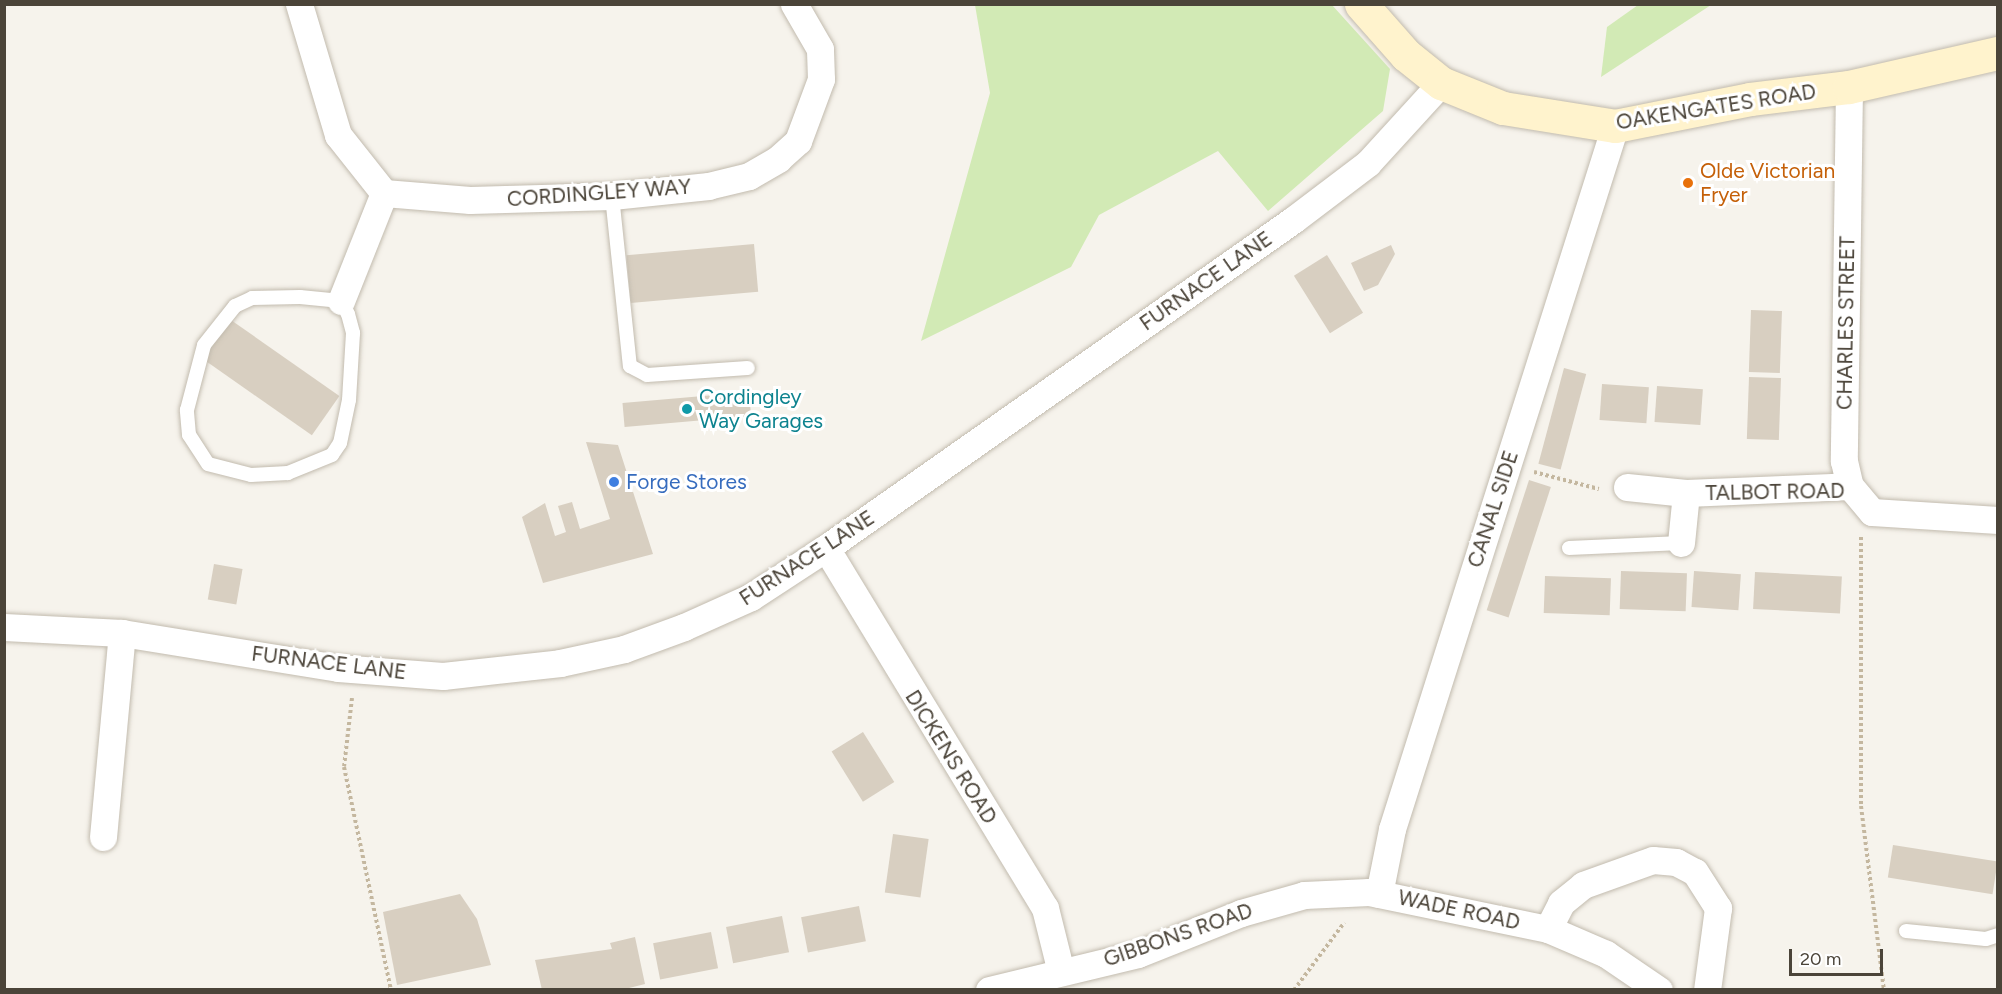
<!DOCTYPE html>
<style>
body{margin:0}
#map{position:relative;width:2002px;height:994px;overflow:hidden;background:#f6f3ec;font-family:Figtree,sans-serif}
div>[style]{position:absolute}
.green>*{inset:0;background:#d2eab5}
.building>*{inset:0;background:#d8cfc1;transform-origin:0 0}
.path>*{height:4px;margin-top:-2px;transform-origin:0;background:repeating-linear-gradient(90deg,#c4b79f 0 3px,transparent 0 6px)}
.roads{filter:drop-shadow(0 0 2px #c2bbae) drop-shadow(0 0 2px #c2bbae)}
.lane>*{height:14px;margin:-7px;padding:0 7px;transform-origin:7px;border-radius:7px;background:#fff}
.street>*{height:27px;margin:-13.5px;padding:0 13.5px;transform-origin:13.5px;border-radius:13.5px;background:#fff}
.secondary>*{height:33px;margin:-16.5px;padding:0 16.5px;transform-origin:16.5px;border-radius:16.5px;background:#fff3cd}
.dots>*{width:16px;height:16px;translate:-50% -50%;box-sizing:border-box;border:3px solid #fff;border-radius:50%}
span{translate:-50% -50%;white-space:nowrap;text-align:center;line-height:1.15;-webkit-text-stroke:6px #fff;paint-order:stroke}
.street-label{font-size:21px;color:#4b4439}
.food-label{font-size:21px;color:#c56008}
.left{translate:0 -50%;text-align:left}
.culture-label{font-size:21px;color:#0d838f}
.shop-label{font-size:21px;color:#366cbe}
.frame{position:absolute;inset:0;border:6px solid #4b4439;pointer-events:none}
.scale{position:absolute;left:1789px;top:949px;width:94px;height:27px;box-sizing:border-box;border:3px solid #4b4439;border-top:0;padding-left:8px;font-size:18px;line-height:21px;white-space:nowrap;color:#4b4439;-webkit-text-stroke:4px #fff;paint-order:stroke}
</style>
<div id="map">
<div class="green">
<div style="clip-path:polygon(975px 5px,1332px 5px,1390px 69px,1383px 111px,1268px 211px,1218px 151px,1099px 215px,1071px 267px,921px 341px,990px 93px)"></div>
<div style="clip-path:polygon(1638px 5px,1711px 5px,1601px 77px,1607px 27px)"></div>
</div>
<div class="building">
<div style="left:754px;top:244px;width:48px;height:128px;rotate:85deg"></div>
<div style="clip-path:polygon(1391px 245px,1395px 254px,1378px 285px,1364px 291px,1351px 263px)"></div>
<div style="left:1327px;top:255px;width:68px;height:39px;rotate:58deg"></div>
<div style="left:1751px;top:310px;width:31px;height:62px;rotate:2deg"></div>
<div style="left:228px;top:318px;width:136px;height:48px;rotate:35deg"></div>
<div style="left:1564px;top:368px;width:23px;height:99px;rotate:15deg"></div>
<div style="left:1749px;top:377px;width:32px;height:62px;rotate:2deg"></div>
<div style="left:1602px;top:384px;width:47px;height:36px;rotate:4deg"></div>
<div style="left:1657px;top:386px;width:46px;height:36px;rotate:4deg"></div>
<div style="left:749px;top:392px;width:24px;height:127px;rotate:85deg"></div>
<div style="clip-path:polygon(586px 442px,618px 445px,653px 554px,543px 583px,522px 517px,545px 503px,555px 536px,566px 532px,558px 506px,572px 502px,580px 529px,610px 519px)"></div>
<div style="left:1529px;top:480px;width:23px;height:137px;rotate:18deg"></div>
<div style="left:214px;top:564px;width:29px;height:36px;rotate:10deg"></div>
<div style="left:1621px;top:571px;width:66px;height:38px;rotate:2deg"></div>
<div style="left:1694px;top:571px;width:47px;height:36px;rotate:4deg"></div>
<div style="left:1755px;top:572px;width:87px;height:37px;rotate:3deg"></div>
<div style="left:1545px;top:576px;width:66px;height:37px;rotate:2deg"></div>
<div style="left:863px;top:732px;width:59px;height:37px;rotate:58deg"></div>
<div style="left:893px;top:834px;width:36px;height:59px;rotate:8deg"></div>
<div style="left:1893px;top:845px;width:106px;height:33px;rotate:9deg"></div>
<div style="clip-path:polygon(460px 894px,477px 919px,491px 965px,397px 985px,383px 912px)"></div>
<div style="left:859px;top:906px;width:36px;height:59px;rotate:79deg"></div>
<div style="left:782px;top:916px;width:37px;height:57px;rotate:79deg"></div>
<div style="left:711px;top:932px;width:37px;height:59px;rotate:79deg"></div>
<div style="clip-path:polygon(635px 937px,645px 984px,621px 990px,542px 990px,535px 960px,612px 949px,610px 943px)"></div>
</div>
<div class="path">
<div style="left:1534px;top:472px;width:67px;rotate:14.7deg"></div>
<div style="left:1861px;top:537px;width:269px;rotate:90deg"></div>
<div style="left:1861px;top:806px;width:185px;rotate:82.9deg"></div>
<div style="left:352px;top:698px;width:69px;rotate:96.6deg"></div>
<div style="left:344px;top:767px;width:228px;rotate:78.1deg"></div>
<div style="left:1294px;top:990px;width:84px;rotate:-53.3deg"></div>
</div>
<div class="roads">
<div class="lane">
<div style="left:612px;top:196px;width:171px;rotate:84deg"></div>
<div style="left:630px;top:366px;width:19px;rotate:28deg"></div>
<div style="left:647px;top:375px;width:101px;rotate:-4deg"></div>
<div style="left:300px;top:297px;width:41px;rotate:5.6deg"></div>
<div style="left:341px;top:301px;width:15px;rotate:62deg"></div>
<div style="left:348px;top:314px;width:20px;rotate:75deg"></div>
<div style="left:353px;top:333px;width:67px;rotate:93.4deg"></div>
<div style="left:349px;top:400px;width:44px;rotate:101.8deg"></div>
<div style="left:340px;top:443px;width:14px;rotate:124deg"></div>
<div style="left:332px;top:455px;width:48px;rotate:157.8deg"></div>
<div style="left:288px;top:473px;width:37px;rotate:177deg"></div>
<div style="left:251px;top:475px;width:44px;rotate:-165.7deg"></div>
<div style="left:208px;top:464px;width:35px;rotate:-123deg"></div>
<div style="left:189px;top:435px;width:25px;rotate:-95deg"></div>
<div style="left:187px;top:410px;width:67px;rotate:-75.3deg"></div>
<div style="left:204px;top:345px;width:50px;rotate:-51.5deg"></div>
<div style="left:235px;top:306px;width:19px;rotate:-25deg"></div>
<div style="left:252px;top:298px;width:48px;rotate:-1.2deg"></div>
<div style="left:1569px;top:548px;width:112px;rotate:-2.6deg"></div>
<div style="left:1906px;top:931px;width:80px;rotate:5.7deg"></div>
<div style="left:1986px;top:939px;width:13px;rotate:-18deg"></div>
</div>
<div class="street">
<div style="left:299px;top:4px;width:137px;rotate:73.4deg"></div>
<div style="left:338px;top:135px;width:74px;rotate:51.6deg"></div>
<div style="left:384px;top:193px;width:86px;rotate:4.7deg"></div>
<div style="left:470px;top:200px;width:142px;rotate:-1.6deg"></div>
<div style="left:612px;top:196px;width:97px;rotate:-5.9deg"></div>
<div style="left:708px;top:186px;width:42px;rotate:-13.7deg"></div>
<div style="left:749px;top:176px;width:34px;rotate:-30deg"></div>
<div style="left:778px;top:159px;width:27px;rotate:-42deg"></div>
<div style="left:798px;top:141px;width:66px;rotate:-69.6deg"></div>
<div style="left:821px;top:79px;width:30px;rotate:-92deg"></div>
<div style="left:820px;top:49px;width:52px;rotate:-120deg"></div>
<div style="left:1849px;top:87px;width:374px;rotate:90.8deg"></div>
<div style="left:1844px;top:461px;width:26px;rotate:77deg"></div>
<div style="left:341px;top:301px;width:116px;rotate:-68.3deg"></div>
<div style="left:1627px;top:487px;width:59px;rotate:5.8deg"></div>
<div style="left:1686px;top:493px;width:164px;rotate:-2.4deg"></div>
<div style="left:1850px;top:486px;width:34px;rotate:50deg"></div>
<div style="left:1872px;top:512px;width:126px;rotate:3.6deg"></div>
<div style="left:1681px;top:543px;width:50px;rotate:-84.3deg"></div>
<div style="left:826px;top:548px;width:421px;rotate:58.7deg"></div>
<div style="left:1045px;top:908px;width:66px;rotate:76deg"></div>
<div style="left:4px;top:627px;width:118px;rotate:2.9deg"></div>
<div style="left:122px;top:633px;width:219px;rotate:9.2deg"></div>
<div style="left:338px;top:668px;width:105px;rotate:4.4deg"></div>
<div style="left:443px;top:676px;width:118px;rotate:-6.3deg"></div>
<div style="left:560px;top:663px;width:66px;rotate:-12.3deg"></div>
<div style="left:624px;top:649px;width:64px;rotate:-20.1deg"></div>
<div style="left:684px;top:627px;width:73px;rotate:-24.1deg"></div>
<div style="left:751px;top:597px;width:90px;rotate:-33.2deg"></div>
<div style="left:826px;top:548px;width:571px;rotate:-35.08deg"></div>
<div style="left:1293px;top:220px;width:94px;rotate:-37.2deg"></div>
<div style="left:1368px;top:163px;width:108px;rotate:-47.6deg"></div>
<div style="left:103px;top:837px;width:205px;rotate:-84.7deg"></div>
<div style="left:1379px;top:894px;width:66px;rotate:-78.7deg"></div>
<div style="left:1392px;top:829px;width:738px;rotate:-72.4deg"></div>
<div style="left:1548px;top:929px;width:29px;rotate:-63deg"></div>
<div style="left:1561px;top:903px;width:28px;rotate:-39deg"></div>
<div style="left:1583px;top:885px;width:74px;rotate:-19.7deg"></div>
<div style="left:1653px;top:860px;width:23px;rotate:5deg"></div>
<div style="left:1676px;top:862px;width:21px;rotate:28deg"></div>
<div style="left:1695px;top:872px;width:43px;rotate:57.4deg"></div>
<div style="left:1718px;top:908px;width:83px;rotate:97.6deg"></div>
<div style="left:989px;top:990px;width:153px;rotate:-13.6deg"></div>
<div style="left:1138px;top:954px;width:111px;rotate:-21.7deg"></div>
<div style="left:1241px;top:913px;width:66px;rotate:-15.9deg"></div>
<div style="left:1304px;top:895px;width:65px;rotate:-2.6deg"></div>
<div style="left:1369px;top:892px;width:183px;rotate:11.7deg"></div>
<div style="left:1548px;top:929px;width:63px;rotate:23.3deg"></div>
<div style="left:1606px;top:954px;width:64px;rotate:34.2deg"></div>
</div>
<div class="secondary">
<div style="left:1361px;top:4px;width:68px;rotate:48.6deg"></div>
<div style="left:1406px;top:55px;width:45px;rotate:38.7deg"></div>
<div style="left:1441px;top:83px;width:67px;rotate:22deg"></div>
<div style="left:1503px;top:108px;width:113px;rotate:9.1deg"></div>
<div style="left:1615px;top:126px;width:138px;rotate:-11.3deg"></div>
<div style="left:1750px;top:99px;width:100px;rotate:-6.9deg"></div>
<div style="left:1849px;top:87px;width:153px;rotate:-12.9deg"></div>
</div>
</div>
<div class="dots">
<div style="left:1688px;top:183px;background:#e8710a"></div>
<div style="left:687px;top:409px;background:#0f9aa8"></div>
<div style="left:614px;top:482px;background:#3f7fe0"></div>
</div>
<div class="street-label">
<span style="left:1716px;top:107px;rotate:-9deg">OAKENGATES ROAD</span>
<span style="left:599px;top:193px;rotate:-4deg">CORDINGLEY WAY</span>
<span style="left:1206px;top:281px;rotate:-35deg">FURNACE LANE</span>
<span style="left:1846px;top:323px;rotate:-89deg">CHARLES STREET</span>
<span style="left:1775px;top:492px;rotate:-1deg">TALBOT ROAD</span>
<span style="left:1493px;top:509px;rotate:-72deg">CANAL SIDE</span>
<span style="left:807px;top:558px;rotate:-33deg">FURNACE LANE</span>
<span style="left:329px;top:663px;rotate:7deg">FURNACE LANE</span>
<span style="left:951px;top:757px;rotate:58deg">DICKENS ROAD</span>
<span style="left:1459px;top:910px;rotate:12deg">WADE ROAD</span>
<span style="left:1178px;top:935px;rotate:-19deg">GIBBONS ROAD</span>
</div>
<div class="food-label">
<span class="left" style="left:1700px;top:183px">Olde Victorian<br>Fryer</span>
</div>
<div class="culture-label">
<span class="left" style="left:699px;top:409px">Cordingley<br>Way Garages</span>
</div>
<div class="shop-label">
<span class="left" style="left:626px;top:482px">Forge Stores</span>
</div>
<div class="frame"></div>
<div class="scale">20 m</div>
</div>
